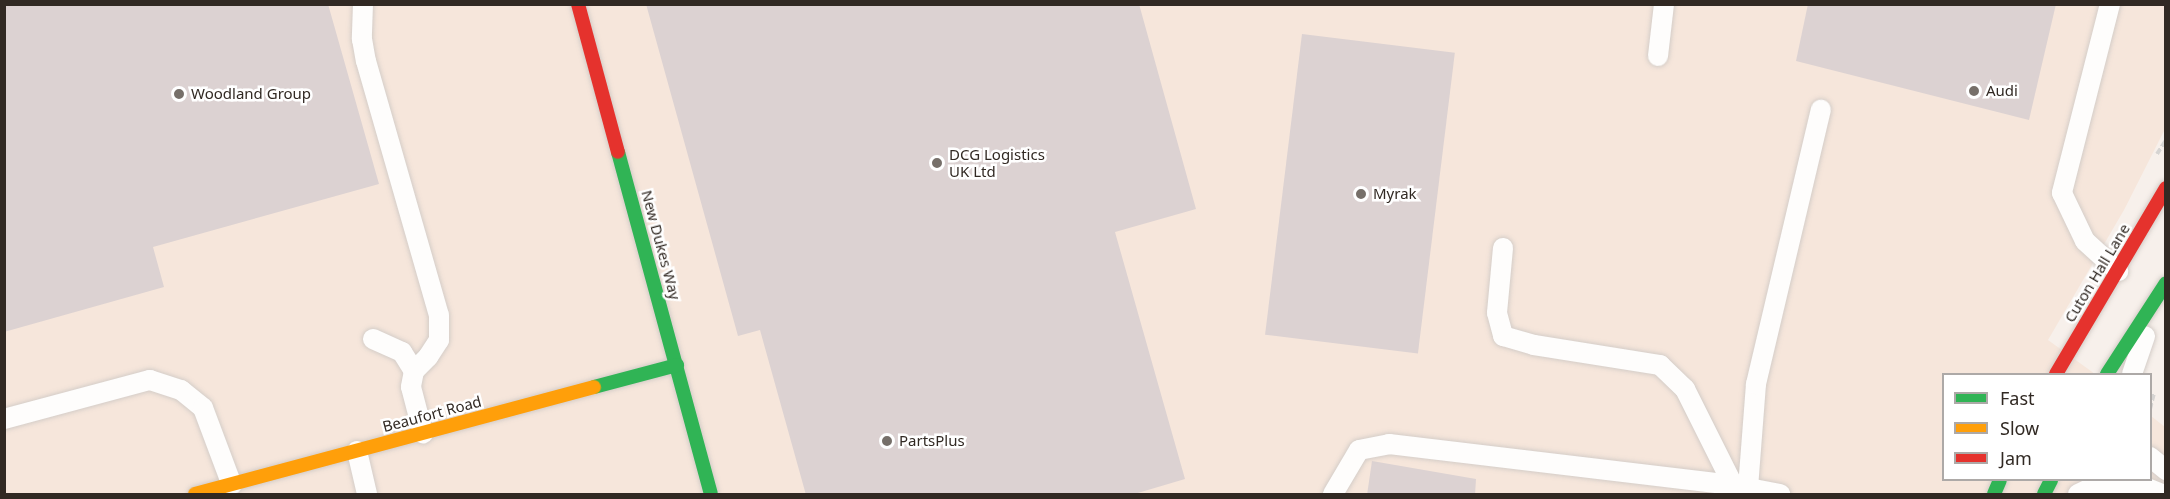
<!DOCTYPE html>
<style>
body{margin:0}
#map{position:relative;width:2170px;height:499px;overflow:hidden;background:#f7f0eb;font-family:"Noto Sans",sans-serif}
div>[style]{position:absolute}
.built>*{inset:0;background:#f6e6db}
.building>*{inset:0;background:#dcd2d2;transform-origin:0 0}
.path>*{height:4px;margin-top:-2px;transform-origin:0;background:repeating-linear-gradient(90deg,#d6d4d2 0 6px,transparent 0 9px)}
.roads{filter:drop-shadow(0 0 2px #d4cdc8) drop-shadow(0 0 2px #d4cdc8)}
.lane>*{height:20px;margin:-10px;padding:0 10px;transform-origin:10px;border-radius:10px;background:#fefdfc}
.fast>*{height:14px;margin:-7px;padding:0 7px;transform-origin:7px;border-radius:7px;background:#30b455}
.slow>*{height:14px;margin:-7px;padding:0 7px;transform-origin:7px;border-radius:7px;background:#ff9f0a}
.jam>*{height:14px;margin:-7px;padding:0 7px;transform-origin:7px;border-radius:7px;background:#e5322d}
.dots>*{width:16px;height:16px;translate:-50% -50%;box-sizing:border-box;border:3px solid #fff;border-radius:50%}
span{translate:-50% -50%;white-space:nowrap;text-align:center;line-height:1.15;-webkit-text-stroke:5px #fff;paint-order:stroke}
.poi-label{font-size:15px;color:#312923}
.left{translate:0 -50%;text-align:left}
.street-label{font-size:15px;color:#312923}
.frame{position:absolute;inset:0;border:6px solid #312923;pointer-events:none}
.legend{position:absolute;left:1942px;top:373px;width:210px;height:108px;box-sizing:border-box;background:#fff;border:2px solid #ada9a7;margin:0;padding:8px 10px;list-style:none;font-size:18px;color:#312923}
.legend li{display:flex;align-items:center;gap:12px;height:30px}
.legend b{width:30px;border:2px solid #ada9a7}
</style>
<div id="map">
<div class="built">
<div style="clip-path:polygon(4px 5px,2165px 5px,2165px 129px,2124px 210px,2048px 340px,2095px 374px,1944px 374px,1944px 480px,2150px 480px,2151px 416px,2165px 427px,2165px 494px,5px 494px)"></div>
</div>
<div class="building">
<div style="clip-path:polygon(4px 4px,328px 4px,379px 184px,153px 247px,164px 287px,4px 332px)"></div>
<div style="clip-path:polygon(646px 4px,1139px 4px,1196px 209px,1115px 232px,1185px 479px,1131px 495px,806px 495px,760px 330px,738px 336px)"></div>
<div style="clip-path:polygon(1808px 4px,2056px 4px,2029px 120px,1796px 61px)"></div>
<div style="left:1302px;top:34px;width:154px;height:303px;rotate:7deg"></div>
<div style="clip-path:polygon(1372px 461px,1476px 479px,1475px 495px,1367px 495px)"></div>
</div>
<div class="path">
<div style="left:2157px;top:154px;width:17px;rotate:-57deg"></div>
<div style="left:2150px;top:409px;width:16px;rotate:-76deg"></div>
</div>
<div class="roads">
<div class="lane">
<div style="left:363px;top:4px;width:35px;rotate:92deg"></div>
<div style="left:362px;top:39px;width:22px;rotate:80deg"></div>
<div style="left:366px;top:61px;width:264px;rotate:74deg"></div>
<div style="left:439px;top:315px;width:25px;rotate:90deg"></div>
<div style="left:439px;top:340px;width:20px;rotate:123deg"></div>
<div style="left:428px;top:357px;width:20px;rotate:135deg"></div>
<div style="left:414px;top:371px;width:16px;rotate:101deg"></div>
<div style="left:411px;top:387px;width:48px;rotate:75.4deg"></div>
<div style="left:2110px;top:4px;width:195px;rotate:104.3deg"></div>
<div style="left:2062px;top:193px;width:53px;rotate:64.4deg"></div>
<div style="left:2085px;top:241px;width:45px;rotate:42.3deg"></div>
<div style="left:1658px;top:56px;width:52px;rotate:-83.4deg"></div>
<div style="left:1503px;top:248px;width:65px;rotate:95.3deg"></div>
<div style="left:1497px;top:313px;width:24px;rotate:75deg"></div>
<div style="left:1503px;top:336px;width:32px;rotate:16deg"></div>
<div style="left:1534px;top:345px;width:128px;rotate:9deg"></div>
<div style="left:1660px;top:365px;width:35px;rotate:44deg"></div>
<div style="left:1685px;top:389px;width:107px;rotate:63.4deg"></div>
<div style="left:373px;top:339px;width:32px;rotate:24deg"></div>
<div style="left:402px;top:352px;width:22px;rotate:58deg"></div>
<div style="left:2132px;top:374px;width:40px;rotate:-71.1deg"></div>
<div style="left:4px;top:419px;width:151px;rotate:-15deg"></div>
<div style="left:150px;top:380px;width:33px;rotate:18deg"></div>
<div style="left:181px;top:390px;width:28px;rotate:39deg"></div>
<div style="left:203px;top:408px;width:82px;rotate:69.4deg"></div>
<div style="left:357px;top:451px;width:44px;rotate:76.9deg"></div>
<div style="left:2150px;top:457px;width:21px;rotate:39deg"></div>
<div style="left:1748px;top:488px;width:104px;rotate:-85.6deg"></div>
<div style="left:1756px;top:384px;width:282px;rotate:-76.7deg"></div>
<div style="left:1333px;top:494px;width:51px;rotate:-59.4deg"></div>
<div style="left:1359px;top:450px;width:31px;rotate:-11deg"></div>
<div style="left:1389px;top:444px;width:346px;rotate:6.8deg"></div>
<div style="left:1733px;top:485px;width:48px;rotate:10.8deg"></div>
<div style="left:2078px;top:494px;width:21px;rotate:-25deg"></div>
<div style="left:2097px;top:485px;width:40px;rotate:-1.4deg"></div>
<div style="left:2137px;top:484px;width:27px;rotate:22deg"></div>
</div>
<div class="fast">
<div style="left:618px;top:152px;width:354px;rotate:74.8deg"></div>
<div style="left:2107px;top:374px;width:108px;rotate:-57deg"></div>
<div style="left:594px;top:387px;width:86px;rotate:-14.8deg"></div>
<div style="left:1994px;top:494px;width:15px;rotate:-67deg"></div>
<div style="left:2044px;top:494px;width:16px;rotate:-63deg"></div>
</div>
<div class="slow">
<div style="left:195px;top:494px;width:413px;rotate:-15deg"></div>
</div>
<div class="jam">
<div style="left:578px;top:4px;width:153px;rotate:74.9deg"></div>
<div style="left:2056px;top:374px;width:216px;rotate:-59.4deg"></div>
</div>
</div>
<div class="dots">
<div style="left:1974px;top:91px;background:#766f69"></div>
<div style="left:179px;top:94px;background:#766f69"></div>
<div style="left:937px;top:163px;background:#766f69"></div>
<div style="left:1361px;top:194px;background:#766f69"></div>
<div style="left:887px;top:441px;background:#766f69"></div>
</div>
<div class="poi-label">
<span class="left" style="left:1986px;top:91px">Audi</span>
<span class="left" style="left:191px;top:94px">Woodland Group</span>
<span class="left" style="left:949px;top:163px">DCG Logistics<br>UK Ltd</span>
<span class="left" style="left:1373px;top:194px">Myrak</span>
<span class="left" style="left:899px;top:441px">PartsPlus</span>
</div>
<div class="street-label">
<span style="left:661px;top:245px;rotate:75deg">New Dukes Way</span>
<span style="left:2097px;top:273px;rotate:-59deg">Cuton Hall Lane</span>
<span style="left:432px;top:414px;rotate:-15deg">Beaufort Road</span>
</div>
<div class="frame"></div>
<ul class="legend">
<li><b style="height:8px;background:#30b455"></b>Fast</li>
<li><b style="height:8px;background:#ff9f0a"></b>Slow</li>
<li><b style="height:8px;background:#e5322d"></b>Jam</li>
</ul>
</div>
